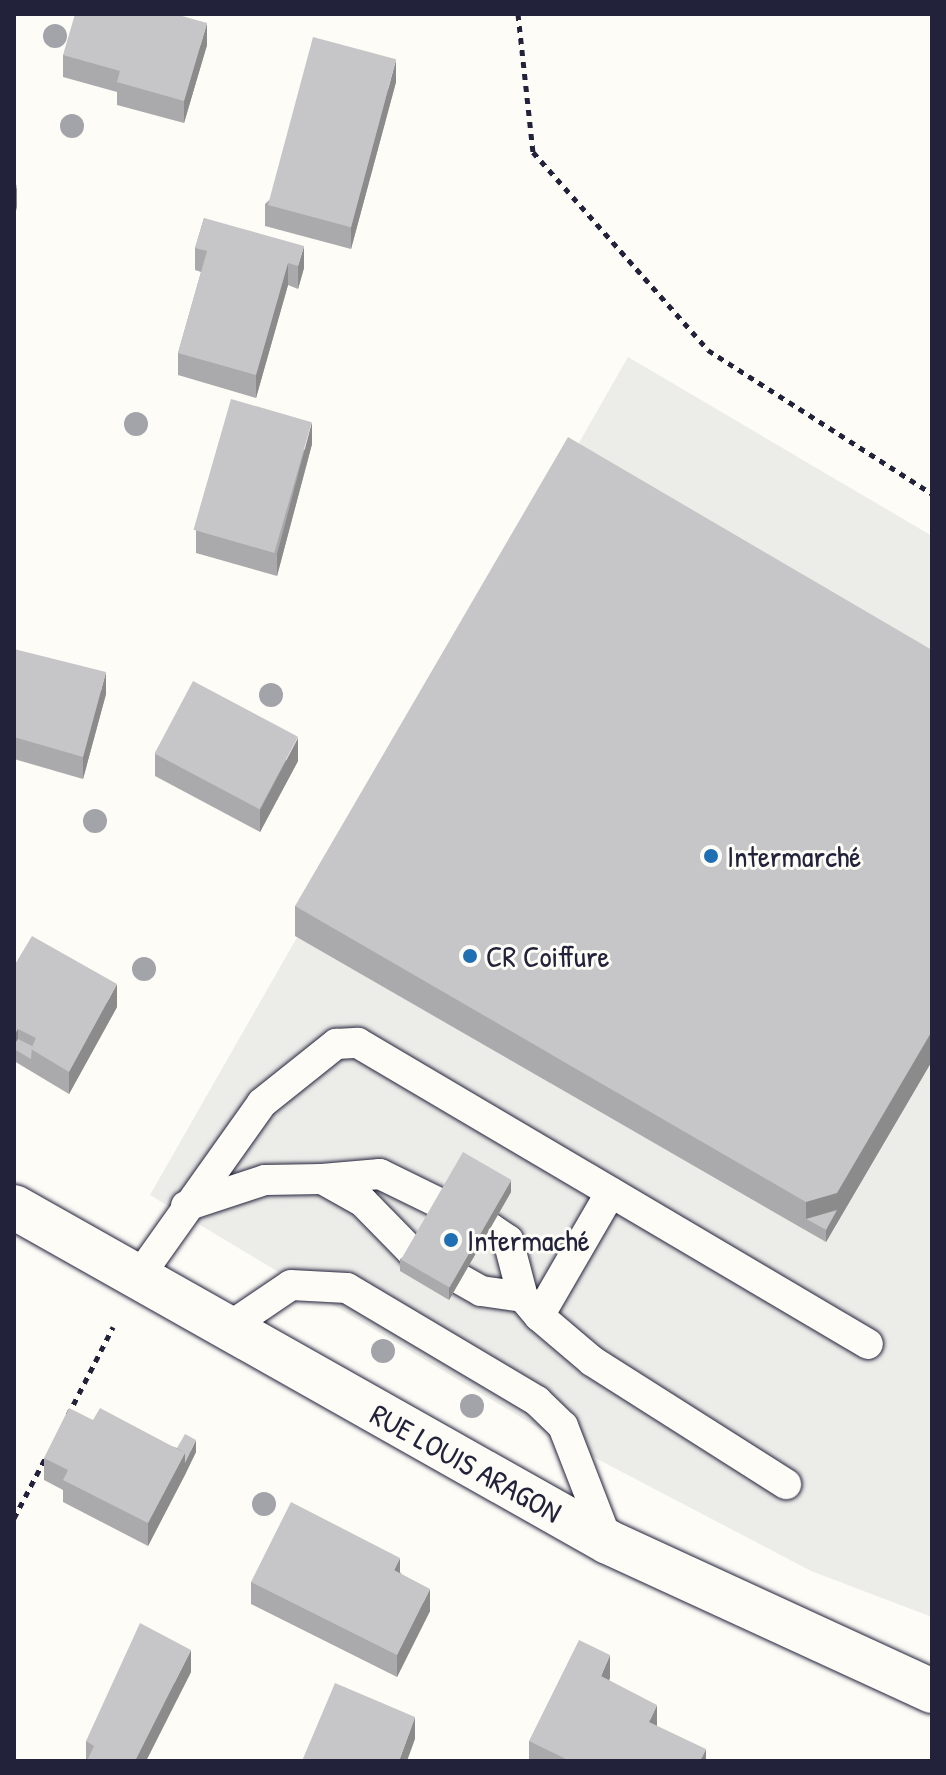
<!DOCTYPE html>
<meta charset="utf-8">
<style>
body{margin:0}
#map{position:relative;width:946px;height:1775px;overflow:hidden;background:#fdfcf7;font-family:"Patrick Hand",sans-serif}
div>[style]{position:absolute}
.built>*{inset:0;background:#ecece9}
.path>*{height:5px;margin-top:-2.5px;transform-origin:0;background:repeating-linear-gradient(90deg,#22223b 0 6px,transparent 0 12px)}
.roads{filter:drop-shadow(0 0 2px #22223b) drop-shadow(0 0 2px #22223b)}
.lane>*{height:30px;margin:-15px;padding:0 15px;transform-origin:15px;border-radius:15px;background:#fdfcf7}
.street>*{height:44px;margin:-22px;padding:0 22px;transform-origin:22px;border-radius:22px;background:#fdfcf7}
.trees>*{width:24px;height:24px;margin:-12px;border-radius:50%;background:#a3a3aa}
.wall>*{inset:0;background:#aaaaac}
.shaded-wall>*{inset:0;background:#8b8b8c}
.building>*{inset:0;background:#c6c6c8;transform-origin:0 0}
.dots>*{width:22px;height:22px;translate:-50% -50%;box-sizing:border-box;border:4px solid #fdfcf7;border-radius:50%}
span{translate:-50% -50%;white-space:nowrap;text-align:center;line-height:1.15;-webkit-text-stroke:6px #fdfcf7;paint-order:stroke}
.poi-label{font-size:30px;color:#22223b}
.left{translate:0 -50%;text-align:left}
.street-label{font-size:30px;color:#22223b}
.frame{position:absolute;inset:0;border:16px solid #22223b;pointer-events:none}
</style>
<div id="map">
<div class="built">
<div style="clip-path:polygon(628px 357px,932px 536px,932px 1617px,811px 1571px,542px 1430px,150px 1195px)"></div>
</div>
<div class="path">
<div style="left:518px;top:14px;width:139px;rotate:83.8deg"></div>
<div style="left:533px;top:152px;width:264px;rotate:48.5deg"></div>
<div style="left:708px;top:350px;width:266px;rotate:32.7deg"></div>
<div style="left:68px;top:1415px;width:99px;rotate:-62.9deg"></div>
<div style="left:14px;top:1518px;width:71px;rotate:-62.4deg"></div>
</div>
<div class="roads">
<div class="lane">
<div style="left:322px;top:1179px;width:58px;rotate:-4.9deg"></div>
<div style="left:380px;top:1174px;width:123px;rotate:26.1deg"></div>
<div style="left:490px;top:1228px;width:22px;rotate:34deg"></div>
<div style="left:508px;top:1240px;width:59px;rotate:75.3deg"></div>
<div style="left:523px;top:1297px;width:25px;rotate:50deg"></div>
<div style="left:539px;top:1316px;width:70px;rotate:40.3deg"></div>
<div style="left:592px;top:1361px;width:230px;rotate:32.4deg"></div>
<div style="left:186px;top:1206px;width:83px;rotate:-18.2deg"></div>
<div style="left:265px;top:1180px;width:57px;rotate:-1deg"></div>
<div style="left:322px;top:1179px;width:47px;rotate:29.3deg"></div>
<div style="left:363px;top:1202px;width:70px;rotate:45.6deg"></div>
<div style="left:412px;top:1252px;width:79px;rotate:29.5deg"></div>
<div style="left:481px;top:1291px;width:42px;rotate:8.1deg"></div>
<div style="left:137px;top:1279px;width:216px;rotate:-54.6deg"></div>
<div style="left:262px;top:1103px;width:95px;rotate:-38.6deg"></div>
<div style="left:336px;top:1044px;width:22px;rotate:-3deg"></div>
<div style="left:358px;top:1043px;width:592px;rotate:30.55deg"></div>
<div style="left:539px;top:1316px;width:143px;rotate:-59.9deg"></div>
<div style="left:226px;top:1329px;width:78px;rotate:-34.1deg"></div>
<div style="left:291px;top:1285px;width:56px;rotate:3.1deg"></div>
<div style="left:347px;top:1288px;width:221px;rotate:30.7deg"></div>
<div style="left:537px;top:1401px;width:36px;rotate:44deg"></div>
<div style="left:563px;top:1426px;width:124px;rotate:68.8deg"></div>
</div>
<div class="street">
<div style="left:14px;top:1207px;width:682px;rotate:29.42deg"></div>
<div style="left:608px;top:1542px;width:357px;rotate:24.7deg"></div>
</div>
</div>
<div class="trees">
<div style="left:55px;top:36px"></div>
<div style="left:72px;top:126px"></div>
<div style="left:136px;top:424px"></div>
<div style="left:271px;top:695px"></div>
<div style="left:95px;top:821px"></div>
<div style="left:144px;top:969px"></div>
<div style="left:383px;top:1351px"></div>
<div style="left:472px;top:1406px"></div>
<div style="left:264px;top:1504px"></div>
</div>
<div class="wall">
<div style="clip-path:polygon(207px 45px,184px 123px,117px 105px,117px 92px,63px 77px,63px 55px)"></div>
<div style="clip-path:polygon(396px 82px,351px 249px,265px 226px,265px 204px)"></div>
<div style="clip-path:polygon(204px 218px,304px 268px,298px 289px,288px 285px,256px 398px,178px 375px,178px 353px,201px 272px,195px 270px,195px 248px)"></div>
<div style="clip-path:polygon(312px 444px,277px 576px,196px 553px,196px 530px)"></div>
<div style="clip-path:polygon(14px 649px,106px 694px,83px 779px,14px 759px)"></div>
<div style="clip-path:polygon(932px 650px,932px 1061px,826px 1242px,295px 936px,295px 906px)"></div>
<div style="clip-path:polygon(155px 754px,298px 761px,260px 832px,155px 776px)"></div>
<div style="clip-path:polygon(14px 966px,117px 1007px,69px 1094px,14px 1061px)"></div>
<div style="clip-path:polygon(511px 1192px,449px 1300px,400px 1271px,400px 1259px)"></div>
<div style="clip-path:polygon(93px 1420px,177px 1448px,196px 1452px,148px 1546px,63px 1502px,63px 1490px,44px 1480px,44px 1458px)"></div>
<div style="clip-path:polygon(400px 1572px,430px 1611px,397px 1677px,251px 1604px,251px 1582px)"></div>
<div style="clip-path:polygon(191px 1672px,146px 1761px,86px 1761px,86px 1741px)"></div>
<div style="clip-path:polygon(610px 1678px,609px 1680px,657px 1726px,706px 1761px,529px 1761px,529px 1741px)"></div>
</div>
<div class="shaded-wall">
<div style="clip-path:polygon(207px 23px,207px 45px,184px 123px,184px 101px)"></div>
<div style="clip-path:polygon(396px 60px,396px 82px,351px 249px,351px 227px)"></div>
<div style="clip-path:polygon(17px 185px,17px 207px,14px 219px,14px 197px)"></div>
<div style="clip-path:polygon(304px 246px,304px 268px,298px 289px,298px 266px)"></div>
<div style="clip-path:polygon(288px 263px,288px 285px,256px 398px,256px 375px)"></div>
<div style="clip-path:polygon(312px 422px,312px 444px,277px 576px,277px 554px)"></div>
<div style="clip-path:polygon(106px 672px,106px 694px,83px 779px,83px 757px)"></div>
<div style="clip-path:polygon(298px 738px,298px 761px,260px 832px,260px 810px)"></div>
<div style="clip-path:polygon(117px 984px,117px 1007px,69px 1094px,69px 1072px)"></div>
<div style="clip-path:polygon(18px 1029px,18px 1051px,14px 1049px,14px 1035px)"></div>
<div style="clip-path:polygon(932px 1031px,932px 1061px,826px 1242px,826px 1230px,806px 1219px,806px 1202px)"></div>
<div style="clip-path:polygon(511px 1180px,511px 1192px,449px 1300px,449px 1287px)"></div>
<div style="clip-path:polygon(196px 1440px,196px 1452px,185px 1475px,185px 1463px)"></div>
<div style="clip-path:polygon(185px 1453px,185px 1475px,148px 1546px,148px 1523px)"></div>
<div style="clip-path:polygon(400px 1558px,400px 1581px,394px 1570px)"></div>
<div style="clip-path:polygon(430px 1589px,430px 1611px,397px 1677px,397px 1655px)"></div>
<div style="clip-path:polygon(191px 1650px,191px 1672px,146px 1761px,135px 1761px)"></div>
<div style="clip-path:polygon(610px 1655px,610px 1678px,601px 1698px,601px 1676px)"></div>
<div style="clip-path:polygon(657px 1705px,657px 1727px,649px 1722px)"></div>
<div style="clip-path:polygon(415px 1717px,415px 1739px,407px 1761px,399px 1761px)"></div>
<div style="clip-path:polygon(706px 1749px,706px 1761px,700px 1761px)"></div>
</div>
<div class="building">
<div style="clip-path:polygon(75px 14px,175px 14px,207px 23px,184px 101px,117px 82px,120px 71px,63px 55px)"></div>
<div style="left:313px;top:37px;width:86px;height:174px;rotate:15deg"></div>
<div style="clip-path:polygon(14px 184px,17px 185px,14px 197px)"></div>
<div style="clip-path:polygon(204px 218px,304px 246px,298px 266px,288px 263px,256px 375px,178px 353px,207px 251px,195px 248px)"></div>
<div style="left:231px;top:399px;width:84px;height:136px;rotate:16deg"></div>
<div style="clip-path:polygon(568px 437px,932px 650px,932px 1031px,837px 1193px,806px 1202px,295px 906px)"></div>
<div style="clip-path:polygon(14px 649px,106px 672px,83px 757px,14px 737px)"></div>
<div style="left:193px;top:681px;width:119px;height:82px;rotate:28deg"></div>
<div style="clip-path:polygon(32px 936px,117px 984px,69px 1072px,31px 1049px,36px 1038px,18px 1029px,14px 1035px,14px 966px)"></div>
<div style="clip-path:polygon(18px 1039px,32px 1046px,31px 1059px,14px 1049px,14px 1045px)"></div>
<div style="left:463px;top:1152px;width:56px;height:124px;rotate:30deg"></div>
<div style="clip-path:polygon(837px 1210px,826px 1230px,806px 1219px)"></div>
<div style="clip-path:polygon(69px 1408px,93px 1420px,100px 1408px,185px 1453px,148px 1523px,63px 1480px,68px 1470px,44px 1458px)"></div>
<div style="clip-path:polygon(185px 1434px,196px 1440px,185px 1463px,185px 1453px,177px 1448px)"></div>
<div style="clip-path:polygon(291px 1502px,400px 1558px,394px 1570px,430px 1589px,397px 1655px,251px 1582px)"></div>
<div style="clip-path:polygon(140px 1623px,191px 1650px,135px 1761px,87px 1761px,94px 1746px,86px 1741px)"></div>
<div style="clip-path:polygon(579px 1640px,610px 1655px,601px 1676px,657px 1705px,649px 1722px,706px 1749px,700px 1761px,570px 1761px,529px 1741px)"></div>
<div style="clip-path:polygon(335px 1683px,415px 1717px,399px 1761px,302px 1761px)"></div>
</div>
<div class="dots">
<div style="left:711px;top:856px;background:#1f6fb2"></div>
<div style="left:470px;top:956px;background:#1f6fb2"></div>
<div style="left:451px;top:1240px;background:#1f6fb2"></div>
</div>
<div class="poi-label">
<span class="left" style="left:727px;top:856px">Intermarché</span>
<span class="left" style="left:486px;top:956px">CR Coiffure</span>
<span class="left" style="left:467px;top:1240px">Intermaché</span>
</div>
<div class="street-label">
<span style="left:466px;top:1463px;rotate:29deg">RUE LOUIS ARAGON</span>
</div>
<div class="frame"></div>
</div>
